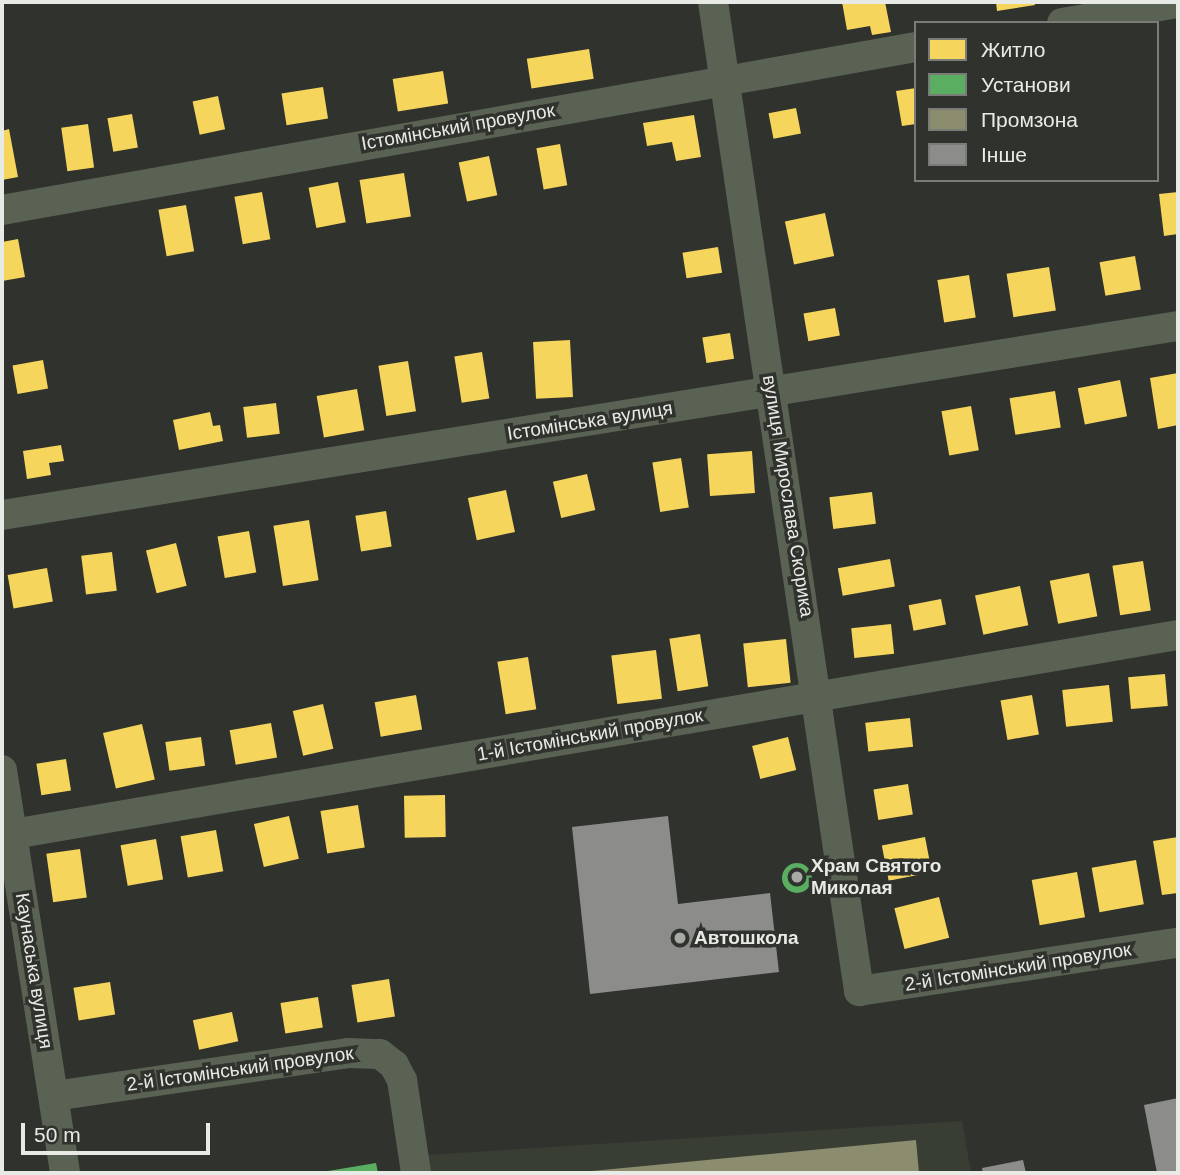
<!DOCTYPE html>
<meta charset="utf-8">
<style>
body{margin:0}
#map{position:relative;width:1180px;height:1175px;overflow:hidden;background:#30322e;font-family:Arial,sans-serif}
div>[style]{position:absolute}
.built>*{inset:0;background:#393e35}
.homes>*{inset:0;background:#f6d55c;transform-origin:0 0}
.public>*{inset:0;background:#5aae61}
.round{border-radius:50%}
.industry>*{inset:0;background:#8c8c6e}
.building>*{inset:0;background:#8c8d8a}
.minor>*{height:30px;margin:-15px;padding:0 15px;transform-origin:15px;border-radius:15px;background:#5a6253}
.dots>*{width:19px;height:19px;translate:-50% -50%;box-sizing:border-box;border:4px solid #30332d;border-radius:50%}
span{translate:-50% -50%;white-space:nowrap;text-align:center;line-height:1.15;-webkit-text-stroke:7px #30332d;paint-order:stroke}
.street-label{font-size:19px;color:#e8eae6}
.poi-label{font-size:19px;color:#e8eae6;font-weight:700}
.left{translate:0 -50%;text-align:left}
.frame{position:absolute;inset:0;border:4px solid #e8eae6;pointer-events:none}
.legend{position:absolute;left:914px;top:21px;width:245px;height:161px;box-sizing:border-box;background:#30332d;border:2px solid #7a7c77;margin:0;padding:9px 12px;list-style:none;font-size:21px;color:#e8eae6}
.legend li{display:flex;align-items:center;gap:14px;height:35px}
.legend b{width:35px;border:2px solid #7a7c77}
.scale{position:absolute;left:21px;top:1123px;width:189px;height:32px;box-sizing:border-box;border:4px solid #e8eae6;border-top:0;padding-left:9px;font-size:21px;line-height:24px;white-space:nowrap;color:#e8eae6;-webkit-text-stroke:5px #30332d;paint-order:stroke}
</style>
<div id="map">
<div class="built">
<div style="clip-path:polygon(962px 1121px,971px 1173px,428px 1173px,426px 1155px)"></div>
</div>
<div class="homes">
<div style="clip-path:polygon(842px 2px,885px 2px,891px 32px,872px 35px,870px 26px,847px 30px)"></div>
<div style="clip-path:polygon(996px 2px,1034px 2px,1035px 5px,997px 11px)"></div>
<div style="left:589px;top:49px;width:30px;height:63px;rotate:81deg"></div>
<div style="left:443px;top:71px;width:33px;height:51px;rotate:81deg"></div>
<div style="left:323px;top:87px;width:32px;height:42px;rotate:81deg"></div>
<div style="clip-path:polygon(916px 88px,916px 124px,902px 126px,896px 91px)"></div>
<div style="left:218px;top:96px;width:34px;height:26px;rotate:78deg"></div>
<div style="left:796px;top:108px;width:26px;height:28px;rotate:79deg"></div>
<div style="left:132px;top:114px;width:34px;height:25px;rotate:80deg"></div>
<div style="clip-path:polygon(694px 115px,701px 157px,676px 161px,672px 142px,647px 146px,643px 123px)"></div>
<div style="left:88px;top:124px;width:44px;height:27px;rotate:82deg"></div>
<div style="clip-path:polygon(9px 129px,18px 177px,2px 180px,2px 131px)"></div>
<div style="left:560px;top:144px;width:42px;height:24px;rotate:80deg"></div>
<div style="left:489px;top:156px;width:40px;height:31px;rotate:78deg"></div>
<div style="left:404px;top:173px;width:44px;height:45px;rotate:81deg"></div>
<div style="left:338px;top:182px;width:41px;height:30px;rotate:79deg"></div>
<div style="left:262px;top:192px;width:48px;height:28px;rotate:80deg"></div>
<div style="clip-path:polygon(1178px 192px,1178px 234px,1164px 236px,1159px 194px)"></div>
<div style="left:186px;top:205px;width:47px;height:28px;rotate:80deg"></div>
<div style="left:825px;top:213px;width:44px;height:41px;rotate:78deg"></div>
<div style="clip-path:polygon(18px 239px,25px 277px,2px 281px,2px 242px)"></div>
<div style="left:718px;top:247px;width:26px;height:36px;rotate:81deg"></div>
<div style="left:1135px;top:256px;width:34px;height:36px;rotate:80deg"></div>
<div style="left:1049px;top:267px;width:44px;height:43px;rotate:81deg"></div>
<div style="left:969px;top:275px;width:43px;height:32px;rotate:81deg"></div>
<div style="left:835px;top:308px;width:28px;height:32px;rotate:80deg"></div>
<div style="left:730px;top:333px;width:26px;height:28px;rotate:81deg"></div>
<div style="left:570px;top:340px;width:57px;height:37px;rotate:87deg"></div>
<div style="left:482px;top:352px;width:47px;height:28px;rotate:81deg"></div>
<div style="left:43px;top:360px;width:29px;height:31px;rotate:80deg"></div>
<div style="left:408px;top:361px;width:51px;height:30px;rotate:81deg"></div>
<div style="clip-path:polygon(1178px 373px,1178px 425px,1158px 429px,1150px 378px)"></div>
<div style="left:1120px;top:380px;width:37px;height:43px;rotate:79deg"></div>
<div style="left:357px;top:389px;width:42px;height:41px;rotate:80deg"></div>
<div style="left:1055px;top:391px;width:37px;height:46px;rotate:81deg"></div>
<div style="left:276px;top:403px;width:31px;height:33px;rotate:83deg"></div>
<div style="left:971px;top:406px;width:45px;height:30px;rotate:80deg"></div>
<div style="clip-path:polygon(210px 412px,213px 426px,220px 425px,223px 441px,179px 450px,173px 420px)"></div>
<div style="clip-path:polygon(61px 445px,64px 461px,49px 463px,51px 475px,27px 479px,23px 451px)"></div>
<div style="left:752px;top:451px;width:42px;height:45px;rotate:86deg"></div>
<div style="left:681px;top:458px;width:50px;height:29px;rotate:81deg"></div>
<div style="left:587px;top:474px;width:37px;height:35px;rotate:77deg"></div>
<div style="left:506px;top:490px;width:43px;height:39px;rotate:78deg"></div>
<div style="left:872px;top:492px;width:32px;height:43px;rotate:83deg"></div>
<div style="left:386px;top:511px;width:36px;height:31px;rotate:81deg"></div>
<div style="left:309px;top:520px;width:61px;height:36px;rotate:81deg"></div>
<div style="left:249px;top:531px;width:42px;height:32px;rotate:80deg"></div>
<div style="left:176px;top:543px;width:44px;height:31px;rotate:76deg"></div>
<div style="left:112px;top:552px;width:39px;height:31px;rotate:83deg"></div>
<div style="left:890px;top:559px;width:28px;height:53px;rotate:80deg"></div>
<div style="left:1143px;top:561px;width:50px;height:31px;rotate:81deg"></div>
<div style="left:47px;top:568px;width:34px;height:40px;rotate:80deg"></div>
<div style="left:1089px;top:573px;width:44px;height:40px;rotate:79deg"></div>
<div style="left:1020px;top:586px;width:40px;height:46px;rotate:78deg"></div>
<div style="left:941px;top:599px;width:26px;height:33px;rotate:79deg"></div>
<div style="left:891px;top:624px;width:30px;height:40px;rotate:84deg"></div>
<div style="left:700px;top:634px;width:53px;height:31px;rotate:81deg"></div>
<div style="left:786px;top:639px;width:44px;height:43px;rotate:84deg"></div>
<div style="left:656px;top:650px;width:49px;height:45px;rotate:83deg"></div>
<div style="left:528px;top:657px;width:53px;height:31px;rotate:81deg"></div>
<div style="left:1165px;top:674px;width:32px;height:37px;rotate:85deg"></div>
<div style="left:1109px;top:685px;width:37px;height:47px;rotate:84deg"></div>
<div style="left:416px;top:695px;width:35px;height:42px;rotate:80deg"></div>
<div style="left:1032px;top:695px;width:40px;height:32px;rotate:80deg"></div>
<div style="left:323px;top:704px;width:46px;height:31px;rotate:77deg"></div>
<div style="left:910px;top:718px;width:29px;height:45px;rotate:84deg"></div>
<div style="left:271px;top:723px;width:35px;height:42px;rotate:80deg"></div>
<div style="left:142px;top:724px;width:57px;height:40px;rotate:77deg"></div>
<div style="left:201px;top:737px;width:29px;height:36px;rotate:82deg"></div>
<div style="left:788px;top:737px;width:34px;height:37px;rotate:76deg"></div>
<div style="left:66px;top:759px;width:32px;height:30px;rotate:81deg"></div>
<div style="left:908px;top:784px;width:31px;height:35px;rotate:81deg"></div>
<div style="left:445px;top:795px;width:42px;height:41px;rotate:89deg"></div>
<div style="left:358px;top:805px;width:43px;height:38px;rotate:81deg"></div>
<div style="left:289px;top:816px;width:44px;height:36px;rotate:77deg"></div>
<div style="left:216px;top:830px;width:42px;height:36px;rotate:80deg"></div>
<div style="left:925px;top:837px;width:36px;height:44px;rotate:79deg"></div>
<div style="clip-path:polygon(1178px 837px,1178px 893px,1162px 895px,1153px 841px)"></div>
<div style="left:156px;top:839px;width:41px;height:36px;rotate:80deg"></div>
<div style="left:80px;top:849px;width:49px;height:34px;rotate:82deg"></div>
<div style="left:1136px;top:860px;width:45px;height:45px;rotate:80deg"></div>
<div style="left:1077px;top:872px;width:46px;height:46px;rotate:80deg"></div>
<div style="left:939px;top:897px;width:42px;height:46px;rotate:76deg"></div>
<div style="left:389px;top:979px;width:38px;height:38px;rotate:81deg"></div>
<div style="left:110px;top:982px;width:33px;height:37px;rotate:81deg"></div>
<div style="left:318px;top:997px;width:31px;height:38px;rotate:81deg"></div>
<div style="left:232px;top:1012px;width:30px;height:40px;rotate:78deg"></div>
</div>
<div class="public">
<div class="round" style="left:782px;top:863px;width:30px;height:30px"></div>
<div style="clip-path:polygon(376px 1163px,378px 1173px,322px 1173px,322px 1172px)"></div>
</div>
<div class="industry">
<div style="clip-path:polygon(916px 1140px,919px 1173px,592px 1173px,592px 1171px)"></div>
</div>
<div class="building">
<div style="clip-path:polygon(668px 816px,678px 904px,770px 893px,779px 972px,590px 994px,572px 827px)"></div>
<div style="clip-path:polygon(1178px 1098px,1178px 1173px,1157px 1173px,1144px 1105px)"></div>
<div style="clip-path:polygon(1023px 1160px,1026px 1173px,983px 1173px,982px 1168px)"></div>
</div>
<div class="minor">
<div style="left:713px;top:2px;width:1000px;rotate:81.6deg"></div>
<div style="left:859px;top:991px;width:323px;rotate:-8.6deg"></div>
<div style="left:1062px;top:23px;width:118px;rotate:-9.8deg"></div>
<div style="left:2px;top:210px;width:928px;rotate:-10.11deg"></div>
<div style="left:2px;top:515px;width:1191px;rotate:-9.13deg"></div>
<div style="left:2px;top:770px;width:408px;rotate:81.1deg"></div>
<div style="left:2px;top:836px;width:1193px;rotate:-9.7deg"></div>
<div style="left:54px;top:1096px;width:297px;rotate:-8.3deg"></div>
<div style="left:348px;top:1053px;width:32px;rotate:2deg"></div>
<div style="left:380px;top:1054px;width:18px;rotate:38deg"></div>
<div style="left:394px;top:1065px;width:17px;rotate:62deg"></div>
<div style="left:402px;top:1080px;width:94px;rotate:81.4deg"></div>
</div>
<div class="dots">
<div style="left:797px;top:877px;background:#a8aaa6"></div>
<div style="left:680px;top:938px;background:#a8aaa6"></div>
</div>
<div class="street-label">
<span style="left:458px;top:127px;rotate:-10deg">Істомінський провулок</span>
<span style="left:590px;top:421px;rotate:-9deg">Істомінська вулиця</span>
<span style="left:788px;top:496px;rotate:81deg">вулиця Мирослава Скорика</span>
<span style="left:590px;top:735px;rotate:-10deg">1-й Істомінський провулок</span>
<span style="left:1018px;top:967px;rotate:-9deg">2-й Істомінський провулок</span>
<span style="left:34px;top:971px;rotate:81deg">Каунаська вулиця</span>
<span style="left:240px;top:1069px;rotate:-8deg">2-й Істомінський провулок</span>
</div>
<div class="poi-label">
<span class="left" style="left:811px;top:877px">Храм Святого<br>Миколая</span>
<span class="left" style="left:694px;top:938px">Автошкола</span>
</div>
<div class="frame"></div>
<ul class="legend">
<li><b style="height:19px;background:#f6d55c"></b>Житло</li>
<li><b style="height:19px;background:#5aae61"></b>Установи</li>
<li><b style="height:19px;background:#8c8c6e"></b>Промзона</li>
<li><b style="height:19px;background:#8c8d8a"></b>Інше</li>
</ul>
<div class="scale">50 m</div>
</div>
